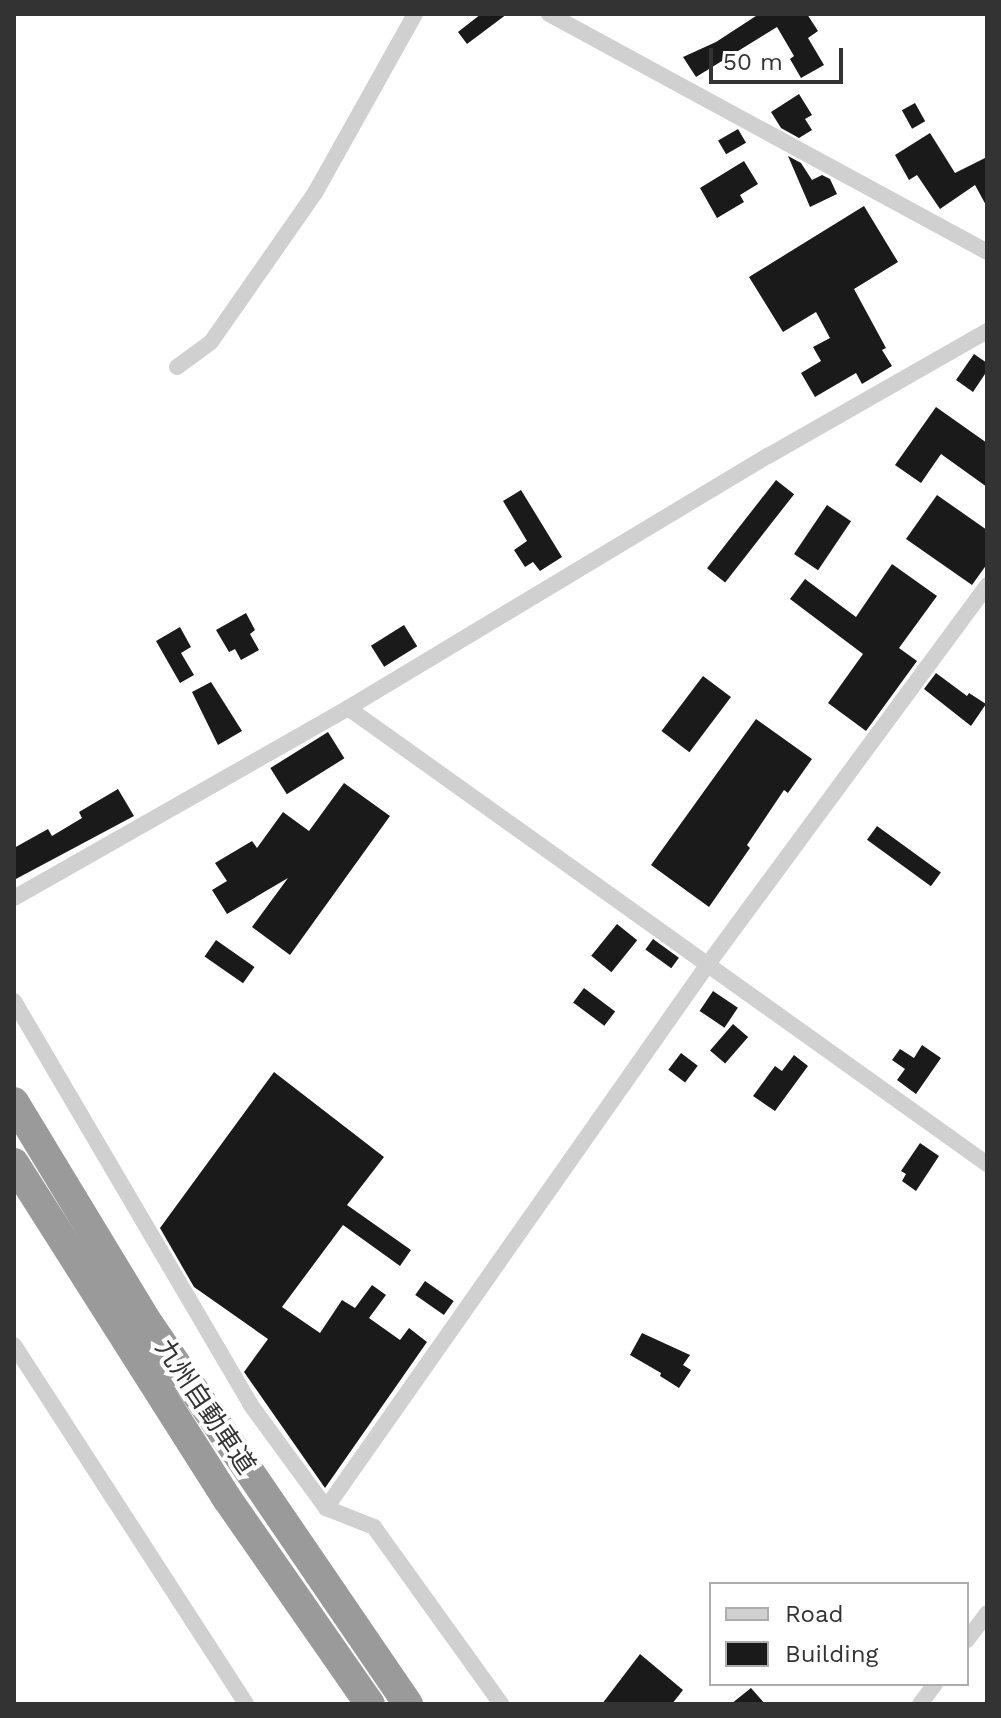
<!DOCTYPE html>
<meta charset="utf-8">
<style>
body{margin:0}
#map{position:relative;width:1001px;height:1718px;overflow:hidden;background:#fff;font-family:"Work Sans","Noto Sans JP",sans-serif}
div>[style]{position:absolute}
.building>*{inset:0;background:#1a1a1a;transform-origin:0 0}
.street>*{height:16px;margin:-8px;padding:0 8px;transform-origin:8px;border-radius:8px;background:#d0d0d0}
.highway>*{height:30px;margin:-15px;padding:0 15px;transform-origin:15px;border-radius:15px;background:#9a9a9a}
span{translate:-50% -50%;white-space:nowrap;text-align:center;line-height:1.15;-webkit-text-stroke:8px #fff;paint-order:stroke}
.street-label{font-size:26px;color:#333}
.frame{position:absolute;inset:0;border:16px solid #333;pointer-events:none}
.legend{position:absolute;left:709px;top:1582px;width:260px;height:104px;box-sizing:border-box;background:#fff;border:2px solid #adadad;margin:0;padding:10px 14px;list-style:none;font-size:24px;color:#333}
.legend li{display:flex;align-items:center;gap:16px;height:40px}
.legend b{width:40px;border:2px solid #adadad}
.scale{position:absolute;left:709px;top:48px;width:134px;height:36px;box-sizing:border-box;border:4px solid #333;border-top:0;padding-left:10px;font-size:24px;line-height:28px;white-space:nowrap;color:#333;-webkit-text-stroke:6px #fff;paint-order:stroke}
</style>
<div id="map">
<div class="building">
<div style="clip-path:polygon(481px 14px,507px 14px,467px 44px,458px 32px)"></div>
<div style="clip-path:polygon(759px 14px,807px 14px,818px 31px,808px 38px,824px 65px,801px 78px,790px 59px,794px 56px,777px 27px,696px 77px,683px 57px,716px 42px)"></div>
<div style="clip-path:polygon(799px 94px,812px 115px,805px 119px,812px 130px,799px 138px,781px 128px,771px 112px)"></div>
<div style="left:915px;top:103px;width:21px;height:15px;rotate:61deg"></div>
<div style="left:738px;top:129px;width:16px;height:23px;rotate:60deg"></div>
<div style="clip-path:polygon(930px 133px,955px 173px,987px 157px,987px 207px,975px 185px,940px 209px,917px 175px,909px 180px,895px 155px)"></div>
<div style="clip-path:polygon(788px 156px,801px 163px,812px 180px,822px 175px,830px 179px,837px 194px,810px 207px)"></div>
<div style="clip-path:polygon(744px 161px,758px 184px,740px 195px,744px 202px,717px 218px,700px 188px)"></div>
<div style="clip-path:polygon(864px 206px,898px 262px,854px 289px,886px 348px,882px 350px,892px 366px,862px 384px,856px 373px,815px 397px,801px 373px,821px 361px,813px 347px,830px 338px,816px 312px,783px 332px,749px 277px)"></div>
<div style="clip-path:polygon(974px 354px,987px 363px,987px 371px,973px 392px,956px 380px)"></div>
<div style="clip-path:polygon(936px 407px,987px 443px,987px 487px,941px 454px,921px 483px,895px 465px)"></div>
<div style="left:776px;top:480px;width:23px;height:112px;rotate:38deg"></div>
<div style="clip-path:polygon(521px 490px,562px 557px,540px 571px,533px 562px,525px 567px,514px 550px,527px 541px,503px 501px)"></div>
<div style="clip-path:polygon(937px 495px,987px 530px,987px 564px,972px 585px,906px 539px)"></div>
<div style="left:827px;top:505px;width:29px;height:59px;rotate:34deg"></div>
<div style="clip-path:polygon(892px 564px,937px 596px,899px 648px,917px 661px,866px 731px,828px 703px,863px 654px,790px 599px,805px 579px,856px 617px)"></div>
<div style="clip-path:polygon(246px 613px,255px 630px,250px 634px,259px 650px,241px 660px,235px 649px,229px 652px,216px 630px)"></div>
<div style="left:404px;top:625px;width:25px;height:39px;rotate:58deg"></div>
<div style="clip-path:polygon(180px 627px,191px 647px,181px 653px,194px 675px,180px 683px,156px 641px)"></div>
<div style="clip-path:polygon(936px 673px,967px 696px,969px 693px,986px 704px,971px 726px,924px 689px)"></div>
<div style="left:703px;top:676px;width:35px;height:69px;rotate:37deg"></div>
<div style="clip-path:polygon(211px 682px,242px 731px,218px 745px,192px 692px)"></div>
<div style="clip-path:polygon(756px 719px,812px 759px,788px 793px,784px 790px,747px 845px,750px 848px,709px 907px,651px 865px)"></div>
<div style="left:328px;top:732px;width:31px;height:68px;rotate:58deg"></div>
<div style="clip-path:polygon(344px 783px,390px 816px,290px 955px,252px 927px,288px 878px,227px 914px,212px 890px,227px 881px,215px 863px,252px 841px,257px 848px,283px 812px,309px 831px)"></div>
<div style="clip-path:polygon(118px 789px,134px 816px,14px 880px,14px 848px,48px 829px,52px 836px,82px 818px,79px 812px)"></div>
<div style="left:877px;top:826px;width:79px;height:17px;rotate:36deg"></div>
<div style="left:617px;top:924px;width:26px;height:41px;rotate:39deg"></div>
<div style="left:653px;top:939px;width:32px;height:13px;rotate:36deg"></div>
<div style="left:216px;top:940px;width:47px;height:20px;rotate:35deg"></div>
<div style="left:584px;top:988px;width:39px;height:18px;rotate:37deg"></div>
<div style="left:713px;top:991px;width:30px;height:24px;rotate:34deg"></div>
<div style="left:733px;top:1024px;width:20px;height:35px;rotate:41deg"></div>
<div style="clip-path:polygon(922px 1045px,941px 1058px,916px 1094px,897px 1080px,905px 1069px,892px 1060px,900px 1049px,914px 1058px)"></div>
<div style="left:681px;top:1053px;width:21px;height:21px;rotate:37deg"></div>
<div style="clip-path:polygon(794px 1055px,808px 1066px,775px 1111px,753px 1096px,775px 1066px,782px 1071px)"></div>
<div style="clip-path:polygon(274px 1072px,384px 1157px,347px 1205px,411px 1250px,400px 1266px,343px 1225px,282px 1307px,320px 1333px,342px 1300px,355px 1308px,372px 1285px,386px 1295px,369px 1318px,400px 1340px,409px 1328px,427px 1342px,325px 1488px,244px 1372px,268px 1339px,194px 1287px,160px 1228px)"></div>
<div style="clip-path:polygon(920px 1143px,939px 1156px,916px 1191px,902px 1181px,906px 1174px,901px 1171px)"></div>
<div style="left:425px;top:1281px;width:35px;height:17px;rotate:35deg"></div>
<div style="clip-path:polygon(642px 1333px,690px 1355px,683px 1365px,691px 1370px,679px 1388px,660px 1376px,661px 1373px,630px 1355px)"></div>
<div style="clip-path:polygon(640px 1654px,683px 1690px,672px 1704px,602px 1704px)"></div>
<div style="clip-path:polygon(751px 1688px,765px 1704px,731px 1704px)"></div>
</div>
<div class="street">
<div style="left:549px;top:14px;width:498px;rotate:28.5deg"></div>
<div style="left:177px;top:367px;width:42px;rotate:-36.3deg"></div>
<div style="left:211px;top:342px;width:182px;rotate:-55.1deg"></div>
<div style="left:315px;top:193px;width:205px;rotate:-60.8deg"></div>
<div style="left:348px;top:708px;width:785px;rotate:35.51deg"></div>
<div style="left:14px;top:898px;width:384px;rotate:-29.6deg"></div>
<div style="left:348px;top:708px;width:490px;rotate:-31deg"></div>
<div style="left:768px;top:456px;width:252px;rotate:-29.7deg"></div>
<div style="left:14px;top:1001px;width:467px;rotate:59.6deg"></div>
<div style="left:250px;top:1404px;width:129px;rotate:53.8deg"></div>
<div style="left:326px;top:1508px;width:52px;rotate:21.6deg"></div>
<div style="left:374px;top:1527px;width:218px;rotate:54.3deg"></div>
<div style="left:14px;top:1345px;width:427px;rotate:57.1deg"></div>
<div style="left:326px;top:1508px;width:665px;rotate:-54.92deg"></div>
<div style="left:708px;top:964px;width:471px;rotate:-53.6deg"></div>
<div style="left:967px;top:1640px;width:34px;rotate:-53deg"></div>
<div style="left:920px;top:1704px;width:25px;rotate:-53deg"></div>
</div>
<div class="highway">
<div style="left:14px;top:1102px;width:255px;rotate:58.8deg"></div>
<div style="left:146px;top:1320px;width:465px;rotate:55.7deg"></div>
<div style="left:14px;top:1163px;width:399px;rotate:57.6deg"></div>
<div style="left:228px;top:1500px;width:249px;rotate:55.2deg"></div>
</div>
<div class="street-label">
<span style="left:205px;top:1407px;rotate:56deg">九州自動車道</span>
</div>
<div class="frame"></div>
<ul class="legend">
<li><b style="height:10px;background:#d0d0d0"></b>Road</li>
<li><b style="height:22px;background:#1a1a1a"></b>Building</li>
</ul>
<div class="scale">50 m</div>
</div>
